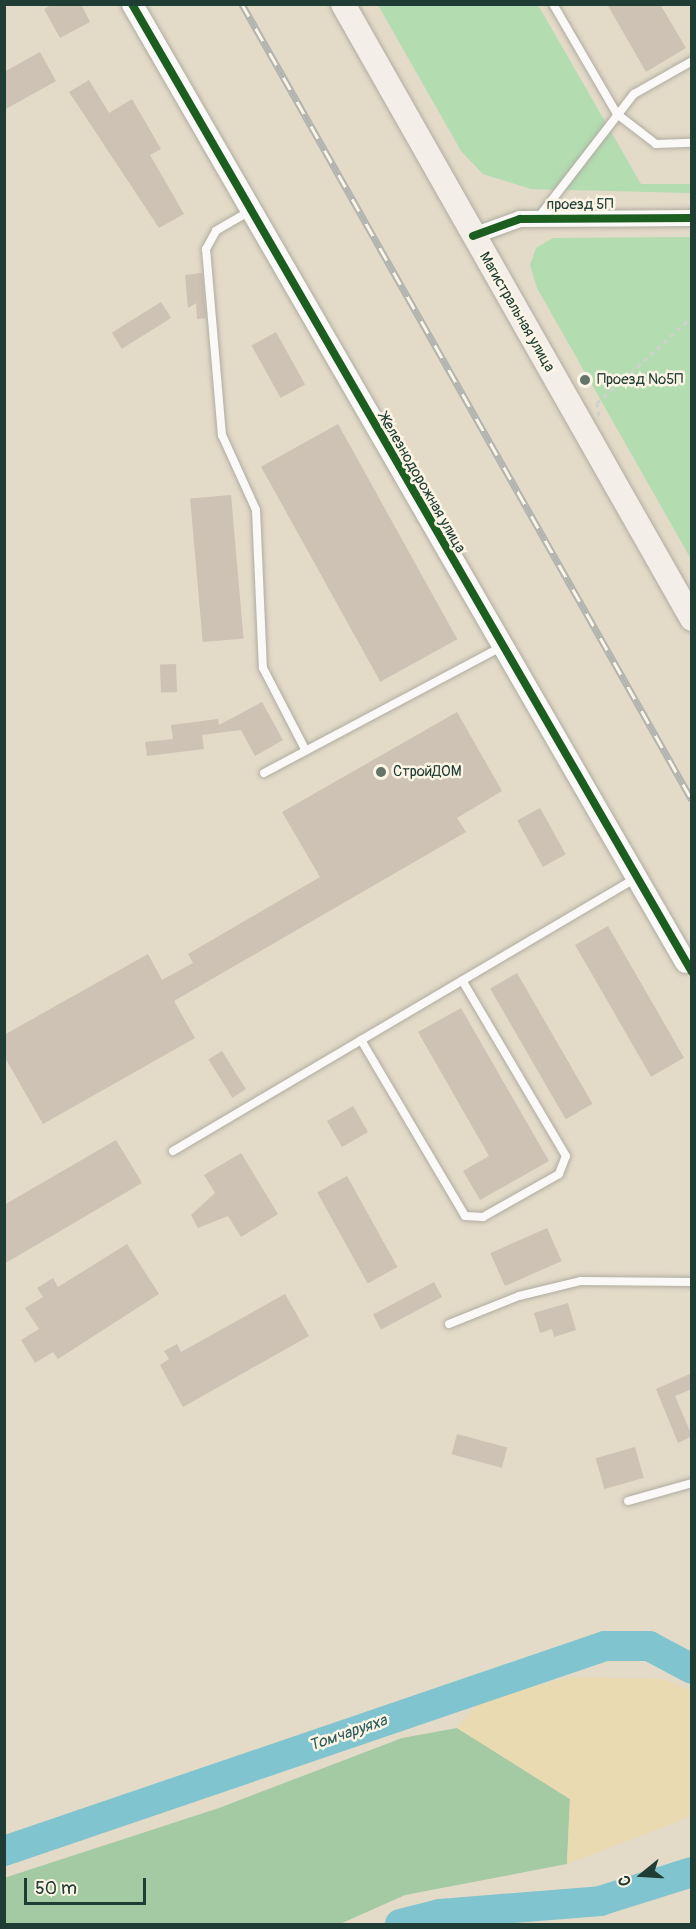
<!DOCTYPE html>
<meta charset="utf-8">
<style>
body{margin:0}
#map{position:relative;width:696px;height:1929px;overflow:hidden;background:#e3dac8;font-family:Pangolin,sans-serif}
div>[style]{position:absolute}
.green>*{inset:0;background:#b3dcb1}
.forest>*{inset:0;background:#a4caa3}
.sand>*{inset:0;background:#e9dab1}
.river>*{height:30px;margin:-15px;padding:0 15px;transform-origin:15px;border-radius:15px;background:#7fc4cf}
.building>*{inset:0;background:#cdc2b4;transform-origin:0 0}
.path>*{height:3px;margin-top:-1.5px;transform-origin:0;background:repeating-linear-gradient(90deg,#d1d1cb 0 4.5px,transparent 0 9px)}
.roads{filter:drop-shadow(0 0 2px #afaca0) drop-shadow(0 0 2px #afaca0)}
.service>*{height:8px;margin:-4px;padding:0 4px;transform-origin:4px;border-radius:4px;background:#fbf9f7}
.minor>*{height:16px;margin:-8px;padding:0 8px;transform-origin:8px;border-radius:8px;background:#fbf9f7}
.tertiary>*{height:21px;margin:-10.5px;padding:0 10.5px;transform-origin:10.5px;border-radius:10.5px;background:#fbf9f7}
.secondary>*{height:24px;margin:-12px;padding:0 12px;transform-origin:12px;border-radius:12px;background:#f3efe8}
.rail>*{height:7px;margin-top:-3.5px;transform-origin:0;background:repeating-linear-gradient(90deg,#fcf5e5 0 14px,#b2b4b0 0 28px);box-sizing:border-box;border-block:2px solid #b2b4b0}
.cycleway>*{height:8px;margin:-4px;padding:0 4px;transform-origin:4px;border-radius:4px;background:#1b5e20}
.dots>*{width:16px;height:16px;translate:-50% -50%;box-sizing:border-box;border:3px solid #fcf5e5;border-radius:50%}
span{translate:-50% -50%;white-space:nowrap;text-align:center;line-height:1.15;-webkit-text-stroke:5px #fcf5e5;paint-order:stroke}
.street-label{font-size:15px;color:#1f3d34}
.poi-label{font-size:15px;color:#1f3d34}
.left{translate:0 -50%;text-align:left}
.water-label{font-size:16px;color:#2c5c5c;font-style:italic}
.frame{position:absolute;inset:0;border:6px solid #1f3d34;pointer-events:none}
.north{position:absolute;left:612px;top:1845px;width:60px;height:60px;-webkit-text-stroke:4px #fcf5e5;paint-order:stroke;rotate:252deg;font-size:16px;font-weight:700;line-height:24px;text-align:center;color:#1f3d34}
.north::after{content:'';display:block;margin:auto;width:21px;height:27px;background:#1f3d34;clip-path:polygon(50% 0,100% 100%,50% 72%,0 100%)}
.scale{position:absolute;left:24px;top:1878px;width:122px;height:27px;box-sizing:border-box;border:3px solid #1f3d34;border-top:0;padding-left:8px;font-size:18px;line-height:21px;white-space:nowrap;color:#1f3d34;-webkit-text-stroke:4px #fcf5e5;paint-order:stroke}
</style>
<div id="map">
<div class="green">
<div style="clip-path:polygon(378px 5px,538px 5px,641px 184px,691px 184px,691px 193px,531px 189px,483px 174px,461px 151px)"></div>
<div style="clip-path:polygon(691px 237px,692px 237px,691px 559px,537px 288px,530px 265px,536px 248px,553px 238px)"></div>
</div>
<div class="forest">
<div style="clip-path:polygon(457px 1728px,570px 1799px,567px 1864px,405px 1895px,340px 1924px,5px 1924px,4px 1878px,219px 1808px,402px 1738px)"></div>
</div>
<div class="sand">
<div style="clip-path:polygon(571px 1677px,663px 1679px,691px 1691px,692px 1816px,567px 1864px,570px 1799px,457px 1728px,480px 1701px)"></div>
</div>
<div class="river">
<div style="left:4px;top:1851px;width:635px;rotate:-18.83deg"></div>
<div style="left:605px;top:1646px;width:44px"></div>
<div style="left:649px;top:1646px;width:49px;rotate:28.1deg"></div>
<div style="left:400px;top:1924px;width:41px;rotate:-14deg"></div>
<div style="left:440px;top:1914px;width:161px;rotate:-4.6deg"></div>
<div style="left:600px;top:1901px;width:96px;rotate:-17.5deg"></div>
</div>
<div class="building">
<div style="clip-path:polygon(53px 4px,81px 4px,90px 22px,60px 38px,44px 9px)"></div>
<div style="clip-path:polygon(607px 4px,660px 4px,686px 48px,646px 72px)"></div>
<div style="clip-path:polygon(40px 52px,56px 81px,4px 110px,4px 72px)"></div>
<div style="clip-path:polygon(89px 80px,109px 113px,132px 99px,161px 149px,150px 155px,184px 214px,159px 228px,69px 92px)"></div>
<div style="clip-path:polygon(202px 273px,206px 318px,197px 319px,196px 303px,188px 308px,185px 275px)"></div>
<div style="left:161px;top:302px;width:19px;height:58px;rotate:58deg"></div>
<div style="left:276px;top:332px;width:60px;height:28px;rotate:61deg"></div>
<div style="left:338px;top:424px;width:246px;height:88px;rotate:61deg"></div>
<div style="left:231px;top:495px;width:144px;height:41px;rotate:85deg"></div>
<div style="left:176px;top:664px;width:28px;height:16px;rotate:88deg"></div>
<div style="clip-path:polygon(262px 702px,283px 740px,255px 756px,241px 730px,202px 735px,204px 749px,147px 756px,145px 742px,173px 739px,171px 725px,218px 719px,219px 725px)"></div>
<div style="clip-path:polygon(457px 712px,502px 791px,457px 818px,466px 832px,174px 1001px,195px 1038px,43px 1124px,4px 1056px,4px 1035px,148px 954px,162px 980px,193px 963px,188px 954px,320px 877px,282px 812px)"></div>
<div style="left:540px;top:808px;width:53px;height:26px;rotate:61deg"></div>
<div style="left:608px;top:926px;width:152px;height:38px;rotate:60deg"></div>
<div style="left:517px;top:973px;width:151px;height:31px;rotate:60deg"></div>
<div style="clip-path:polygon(461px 1008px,549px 1161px,480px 1200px,463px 1171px,489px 1156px,418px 1032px)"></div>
<div style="left:222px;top:1051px;width:45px;height:16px;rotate:58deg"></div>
<div style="left:353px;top:1106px;width:30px;height:30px;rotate:60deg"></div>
<div style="clip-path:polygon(116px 1140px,142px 1183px,4px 1264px,4px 1205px)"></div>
<div style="clip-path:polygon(241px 1153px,278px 1214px,241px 1237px,228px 1216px,198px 1228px,191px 1215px,215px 1193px,204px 1175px)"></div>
<div style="left:347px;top:1176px;width:104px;height:34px;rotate:61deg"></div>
<div style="left:547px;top:1228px;width:36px;height:62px;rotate:66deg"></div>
<div style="clip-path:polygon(127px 1244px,159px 1294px,58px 1359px,53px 1352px,35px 1363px,21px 1340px,39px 1329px,25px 1308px,43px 1297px,37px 1288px,53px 1278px,58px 1287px)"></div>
<div style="left:434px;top:1282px;width:17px;height:69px;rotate:62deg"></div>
<div style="clip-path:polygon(285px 1294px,309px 1336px,183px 1407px,160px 1365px,169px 1359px,164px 1351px,177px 1344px,181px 1352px)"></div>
<div style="clip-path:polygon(568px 1303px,576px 1330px,554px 1337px,552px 1329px,540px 1333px,534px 1313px)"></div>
<div style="clip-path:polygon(692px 1373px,692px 1389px,675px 1396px,692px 1436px,678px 1443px,656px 1389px)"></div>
<div style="left:457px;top:1434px;width:52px;height:21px;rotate:15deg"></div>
<div style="left:635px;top:1447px;width:32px;height:41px;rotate:74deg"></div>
</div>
<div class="path">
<div style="left:599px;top:416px;width:13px;rotate:-99deg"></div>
<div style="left:597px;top:403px;width:128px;rotate:-42.2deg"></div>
</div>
<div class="roads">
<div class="service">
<div style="left:553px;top:4px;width:127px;rotate:59.8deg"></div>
<div style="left:617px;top:114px;width:49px;rotate:37.6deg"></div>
<div style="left:656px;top:144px;width:36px;rotate:-2deg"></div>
<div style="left:250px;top:211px;width:39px;rotate:150deg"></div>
<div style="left:216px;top:231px;width:21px;rotate:119deg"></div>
<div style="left:206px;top:249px;width:187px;rotate:85.1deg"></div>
<div style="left:222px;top:435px;width:82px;rotate:65.6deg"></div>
<div style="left:256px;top:510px;width:158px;rotate:87.5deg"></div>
<div style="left:263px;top:668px;width:93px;rotate:62.6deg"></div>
<div style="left:538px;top:218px;width:157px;rotate:-52.3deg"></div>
<div style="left:634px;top:94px;width:67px;rotate:-29.6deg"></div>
<div style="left:264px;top:773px;width:268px;rotate:-28deg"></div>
<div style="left:361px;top:1040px;width:204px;rotate:59.4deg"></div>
<div style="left:465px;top:1216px;width:18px;rotate:3deg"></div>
<div style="left:483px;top:1217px;width:87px;rotate:-29.5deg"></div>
<div style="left:559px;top:1174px;width:19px;rotate:-69deg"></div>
<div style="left:566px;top:1156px;width:204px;rotate:-120.6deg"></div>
<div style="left:173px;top:1151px;width:537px;rotate:-30.52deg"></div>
<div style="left:449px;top:1324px;width:75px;rotate:-21.8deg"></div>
<div style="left:519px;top:1296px;width:64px;rotate:-13.6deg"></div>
<div style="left:581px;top:1281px;width:111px;rotate:0.5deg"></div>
<div style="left:628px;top:1501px;width:66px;rotate:-15.7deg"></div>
</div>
<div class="minor">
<div style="left:473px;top:236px;width:50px;rotate:-19.9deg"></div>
<div style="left:520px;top:219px;width:172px;rotate:-0.3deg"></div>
</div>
<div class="tertiary">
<div style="left:132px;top:4px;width:1106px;rotate:60deg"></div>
</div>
<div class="secondary">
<div style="left:343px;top:4px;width:707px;rotate:60.43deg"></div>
</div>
</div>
<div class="rail">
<div style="left:242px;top:4px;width:914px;rotate:60.52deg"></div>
</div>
<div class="cycleway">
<div style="left:132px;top:4px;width:1118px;rotate:59.95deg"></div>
<div style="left:473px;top:236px;width:50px;rotate:-19.9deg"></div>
<div style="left:520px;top:219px;width:172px;rotate:-0.3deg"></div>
</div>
<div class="dots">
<div style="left:585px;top:380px;background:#647468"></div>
<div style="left:381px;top:772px;background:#647468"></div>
</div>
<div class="street-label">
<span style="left:580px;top:205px">проезд 5П</span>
<span style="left:517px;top:312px;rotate:60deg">Магистральная улица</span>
<span style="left:422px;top:483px;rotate:60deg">Железнодорожная улица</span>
</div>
<div class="poi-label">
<span class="left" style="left:597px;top:380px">Проезд №5П</span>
<span class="left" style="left:393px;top:772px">СтройДОМ</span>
</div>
<div class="water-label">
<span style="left:348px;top:1733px;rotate:-19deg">Томчаруяха</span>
</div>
<div class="frame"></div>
<div class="north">С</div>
<div class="scale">50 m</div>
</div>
